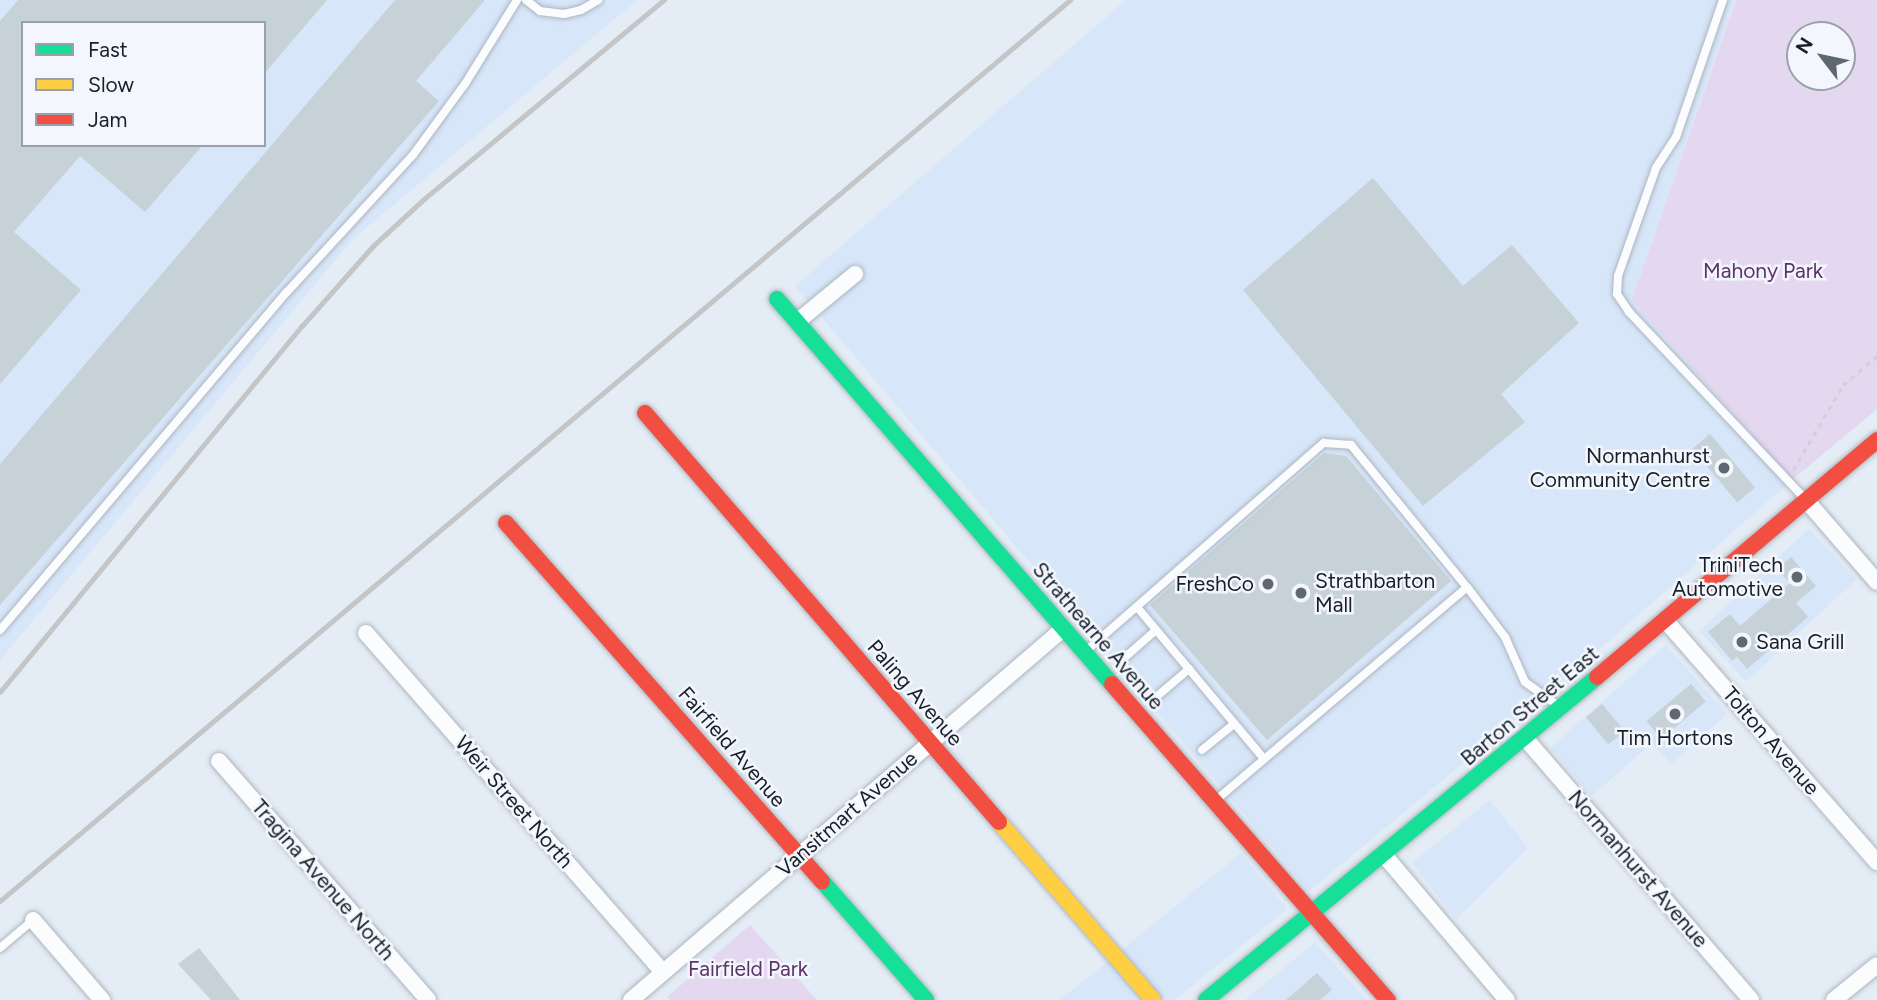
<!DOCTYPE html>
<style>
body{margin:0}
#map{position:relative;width:1877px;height:1000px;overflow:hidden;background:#e4ecf5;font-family:Figtree,sans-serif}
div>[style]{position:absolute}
.built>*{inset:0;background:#d7e6f9;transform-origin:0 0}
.green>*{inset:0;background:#e3d8f0}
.building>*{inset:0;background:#c6d1d8;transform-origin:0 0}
.path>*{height:2.5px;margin-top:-1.25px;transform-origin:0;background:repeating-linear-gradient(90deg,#cfd2d4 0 5px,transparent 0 10px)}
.roads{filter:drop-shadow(0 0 2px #aeb6bf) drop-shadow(0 0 2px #aeb6bf)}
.lane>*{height:8px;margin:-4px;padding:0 4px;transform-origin:4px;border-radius:4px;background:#fbfcfe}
.street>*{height:16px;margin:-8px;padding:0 8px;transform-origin:8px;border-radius:8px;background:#fbfcfe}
.fast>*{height:16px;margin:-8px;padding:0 8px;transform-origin:8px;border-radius:8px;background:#16e098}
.slow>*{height:16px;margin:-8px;padding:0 8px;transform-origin:8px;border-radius:8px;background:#ffcf43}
.jam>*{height:16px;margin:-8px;padding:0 8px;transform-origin:8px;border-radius:8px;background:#f24e42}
.rail>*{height:4.5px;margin:-2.25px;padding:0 2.25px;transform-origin:2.25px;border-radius:2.25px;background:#c3c5c7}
.dots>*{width:19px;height:19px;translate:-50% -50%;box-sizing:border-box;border:4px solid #f3f7fd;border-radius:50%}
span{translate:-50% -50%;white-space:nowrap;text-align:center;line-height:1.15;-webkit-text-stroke:5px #f3f7fd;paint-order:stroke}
.park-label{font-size:21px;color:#5c3269}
.poi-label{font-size:21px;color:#171f28}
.right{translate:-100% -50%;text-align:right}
.left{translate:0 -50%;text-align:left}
.street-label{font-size:21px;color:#171f28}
.legend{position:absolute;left:21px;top:21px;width:245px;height:126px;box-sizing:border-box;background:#f3f7fd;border:2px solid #9ba1a8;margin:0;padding:9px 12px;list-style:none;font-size:21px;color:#171f28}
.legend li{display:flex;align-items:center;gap:14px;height:35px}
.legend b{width:35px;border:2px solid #9ba1a8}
.north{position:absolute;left:1786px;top:21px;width:70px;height:70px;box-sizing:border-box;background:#f3f7fd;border:2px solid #9ba1a8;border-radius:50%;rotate:302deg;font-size:19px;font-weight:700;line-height:28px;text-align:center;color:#171f28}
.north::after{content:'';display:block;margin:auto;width:24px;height:32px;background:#5f6770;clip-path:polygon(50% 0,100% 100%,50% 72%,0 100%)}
</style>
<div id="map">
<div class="built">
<div style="clip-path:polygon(evenodd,0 0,637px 0,353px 239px,0 660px,0 0,23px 23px,264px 23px,264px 145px,23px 145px,23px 23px)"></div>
<div style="clip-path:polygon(1126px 0,1735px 0,1632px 300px,1792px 480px,1572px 673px,1309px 891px,795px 286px)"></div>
<div style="left:1809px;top:529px;width:69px;height:150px;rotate:47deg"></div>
<div style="clip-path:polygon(1666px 645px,1727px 714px,1671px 764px,1652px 743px,1592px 796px,1550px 748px)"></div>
<div style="clip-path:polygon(1490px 800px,1528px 848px,1456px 919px,1412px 863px)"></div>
<div style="clip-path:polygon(1241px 853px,1287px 909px,1174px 1000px,1060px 1000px)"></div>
<div style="clip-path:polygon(1315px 942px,1366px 1000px,1245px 1000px)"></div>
</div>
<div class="green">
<div style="clip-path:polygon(evenodd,1736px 0,1877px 0,1877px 409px,1792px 480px,1632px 300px,1736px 0,1800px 35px,1842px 35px,1842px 77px,1800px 77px,1800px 35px)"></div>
<div style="clip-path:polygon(750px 925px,817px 1000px,670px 1000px,667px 997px)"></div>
</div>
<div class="building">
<div style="clip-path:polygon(18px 0,327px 0,264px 74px,264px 23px,23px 23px,23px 145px,203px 145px,145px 212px,80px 156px,14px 232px,81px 290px,0 384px,0 21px)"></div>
<div style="clip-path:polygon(395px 0,485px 0,416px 81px,439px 101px,0 605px,0 464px)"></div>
<div style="clip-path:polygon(1373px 178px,1463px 286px,1512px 245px,1579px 323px,1501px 394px,1525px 422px,1423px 506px,1243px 290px)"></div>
<div style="left:1710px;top:434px;width:70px;height:23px;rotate:50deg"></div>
<div style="clip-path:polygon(1324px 453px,1346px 456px,1451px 581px,1267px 740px,1150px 605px)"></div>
<div style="clip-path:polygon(1791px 557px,1816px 586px,1796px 603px,1808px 617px,1747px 669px,1737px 657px,1732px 661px,1708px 632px,1730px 614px,1740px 626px,1790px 583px,1777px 569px)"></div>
<div style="left:1691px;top:684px;width:23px;height:58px;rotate:50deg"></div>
<div style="left:1602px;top:704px;width:35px;height:21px;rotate:50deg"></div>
<div style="clip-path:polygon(199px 948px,218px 972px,240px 1000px,211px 1000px,178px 964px)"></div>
<div style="clip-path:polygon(1317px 973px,1332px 990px,1320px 1000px,1286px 1000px)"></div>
</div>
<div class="path">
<div style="left:1793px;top:470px;width:99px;rotate:-59.5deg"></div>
<div style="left:1843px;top:385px;width:45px;rotate:-40.5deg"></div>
</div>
<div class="roads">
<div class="lane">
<div style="left:526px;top:0;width:18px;rotate:38deg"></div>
<div style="left:540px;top:11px;width:24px;rotate:7deg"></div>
<div style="left:564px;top:14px;width:17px;rotate:-13deg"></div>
<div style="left:581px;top:10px;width:20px;rotate:-30deg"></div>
<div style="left:1723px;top:0;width:145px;rotate:108.9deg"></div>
<div style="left:1676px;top:137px;width:37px;rotate:123deg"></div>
<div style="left:1656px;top:168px;width:114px;rotate:109.4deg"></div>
<div style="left:1618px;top:276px;width:18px;rotate:93deg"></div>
<div style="left:1617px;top:294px;width:22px;rotate:56deg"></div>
<div style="left:1629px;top:312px;width:257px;rotate:46.7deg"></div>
<div style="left:1137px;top:607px;width:198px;rotate:50.1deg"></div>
<div style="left:0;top:630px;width:443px;rotate:-49.7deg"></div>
<div style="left:287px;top:292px;width:186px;rotate:-47.4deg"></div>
<div style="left:413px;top:155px;width:88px;rotate:-53.8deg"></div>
<div style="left:465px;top:84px;width:99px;rotate:-58.2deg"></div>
<div style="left:1086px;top:651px;width:316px;rotate:-41.2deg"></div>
<div style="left:1324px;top:443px;width:27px;rotate:4deg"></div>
<div style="left:1351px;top:445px;width:183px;rotate:50.8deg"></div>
<div style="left:1123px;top:659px;width:44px;rotate:-41.3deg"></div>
<div style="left:1155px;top:698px;width:45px;rotate:-40.5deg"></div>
<div style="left:1202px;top:750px;width:41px;rotate:-39.1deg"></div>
<div style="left:1216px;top:800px;width:329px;rotate:-40.3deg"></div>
<div style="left:1467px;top:587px;width:63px;rotate:52.8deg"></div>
<div style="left:1505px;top:637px;width:49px;rotate:66deg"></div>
<div style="left:1525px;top:682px;width:43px;rotate:35.5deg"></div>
<div style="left:0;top:948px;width:43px;rotate:-40.3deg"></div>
</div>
<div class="street">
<div style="left:798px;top:321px;width:74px;rotate:-39.5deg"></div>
<div style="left:1806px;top:500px;width:108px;rotate:49.1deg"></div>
<div style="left:1665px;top:620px;width:322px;rotate:48.8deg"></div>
<div style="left:366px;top:633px;width:449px;rotate:48.8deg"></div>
<div style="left:1525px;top:738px;width:346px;rotate:49.2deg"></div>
<div style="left:219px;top:761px;width:317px;rotate:48.8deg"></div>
<div style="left:1384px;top:855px;width:190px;rotate:49.7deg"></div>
<div style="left:33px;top:920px;width:106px;rotate:49.2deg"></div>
<div style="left:631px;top:1000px;width:569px;rotate:-40.66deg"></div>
<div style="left:1834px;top:1000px;width:55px;rotate:-39.1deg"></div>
</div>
<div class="fast">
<div style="left:777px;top:299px;width:510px;rotate:48.97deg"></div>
<div style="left:822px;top:881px;width:158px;rotate:48.8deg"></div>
<div style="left:1206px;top:1000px;width:507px;rotate:-39.56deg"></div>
</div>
<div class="slow">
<div style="left:999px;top:822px;width:235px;rotate:49.1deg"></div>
</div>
<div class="jam">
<div style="left:645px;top:413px;width:541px;rotate:49.12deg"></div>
<div style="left:506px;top:523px;width:478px;rotate:48.6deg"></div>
<div style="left:1597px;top:677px;width:367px;rotate:-40.2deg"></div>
<div style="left:1112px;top:684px;width:420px;rotate:48.9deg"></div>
</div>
</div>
<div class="rail">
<div style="left:0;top:692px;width:475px;rotate:-50.5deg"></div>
<div style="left:302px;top:326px;width:107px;rotate:-48.4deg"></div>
<div style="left:373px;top:246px;width:69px;rotate:-42.7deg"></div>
<div style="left:424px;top:199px;width:312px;rotate:-39.7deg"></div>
<div style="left:0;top:901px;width:1399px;rotate:-40.1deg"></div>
</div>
<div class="dots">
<div style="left:1724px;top:468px;background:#5f6770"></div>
<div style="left:1797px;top:577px;background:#5f6770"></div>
<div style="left:1268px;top:584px;background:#5f6770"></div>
<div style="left:1301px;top:593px;background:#5f6770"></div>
<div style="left:1742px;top:642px;background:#5f6770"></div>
<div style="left:1675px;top:714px;background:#5f6770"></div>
</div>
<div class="park-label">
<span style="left:1763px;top:271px">Mahony Park</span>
<span style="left:748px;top:969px">Fairfield Park</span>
</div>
<div class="poi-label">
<span class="right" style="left:1710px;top:468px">Normanhurst<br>Community Centre</span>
<span class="right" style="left:1783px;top:577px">TriniTech<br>Automotive</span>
<span class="left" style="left:1315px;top:593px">Strathbarton<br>Mall</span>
<span class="right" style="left:1254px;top:584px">FreshCo</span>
<span class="left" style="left:1756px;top:642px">Sana Grill</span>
<span style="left:1675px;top:738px">Tim Hortons</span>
</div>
<div class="street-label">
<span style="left:1098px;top:636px;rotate:49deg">Strathearne Avenue</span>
<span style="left:915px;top:693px;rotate:49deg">Paling Avenue</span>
<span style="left:1530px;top:706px;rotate:-40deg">Barton Street East</span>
<span style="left:1771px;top:741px;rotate:49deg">Tolton Avenue</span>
<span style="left:732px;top:747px;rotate:49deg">Fairfield Avenue</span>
<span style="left:514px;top:802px;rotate:49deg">Weir Street North</span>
<span style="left:847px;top:814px;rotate:-41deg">Vansitmart Avenue</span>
<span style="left:1638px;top:869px;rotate:49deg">Normanhurst Avenue</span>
<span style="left:323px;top:880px;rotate:49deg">Tragina Avenue North</span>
</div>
<ul class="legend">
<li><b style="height:9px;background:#16e098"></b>Fast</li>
<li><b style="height:9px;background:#ffcf43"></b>Slow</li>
<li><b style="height:9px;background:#f24e42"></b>Jam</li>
</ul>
<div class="north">N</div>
</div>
